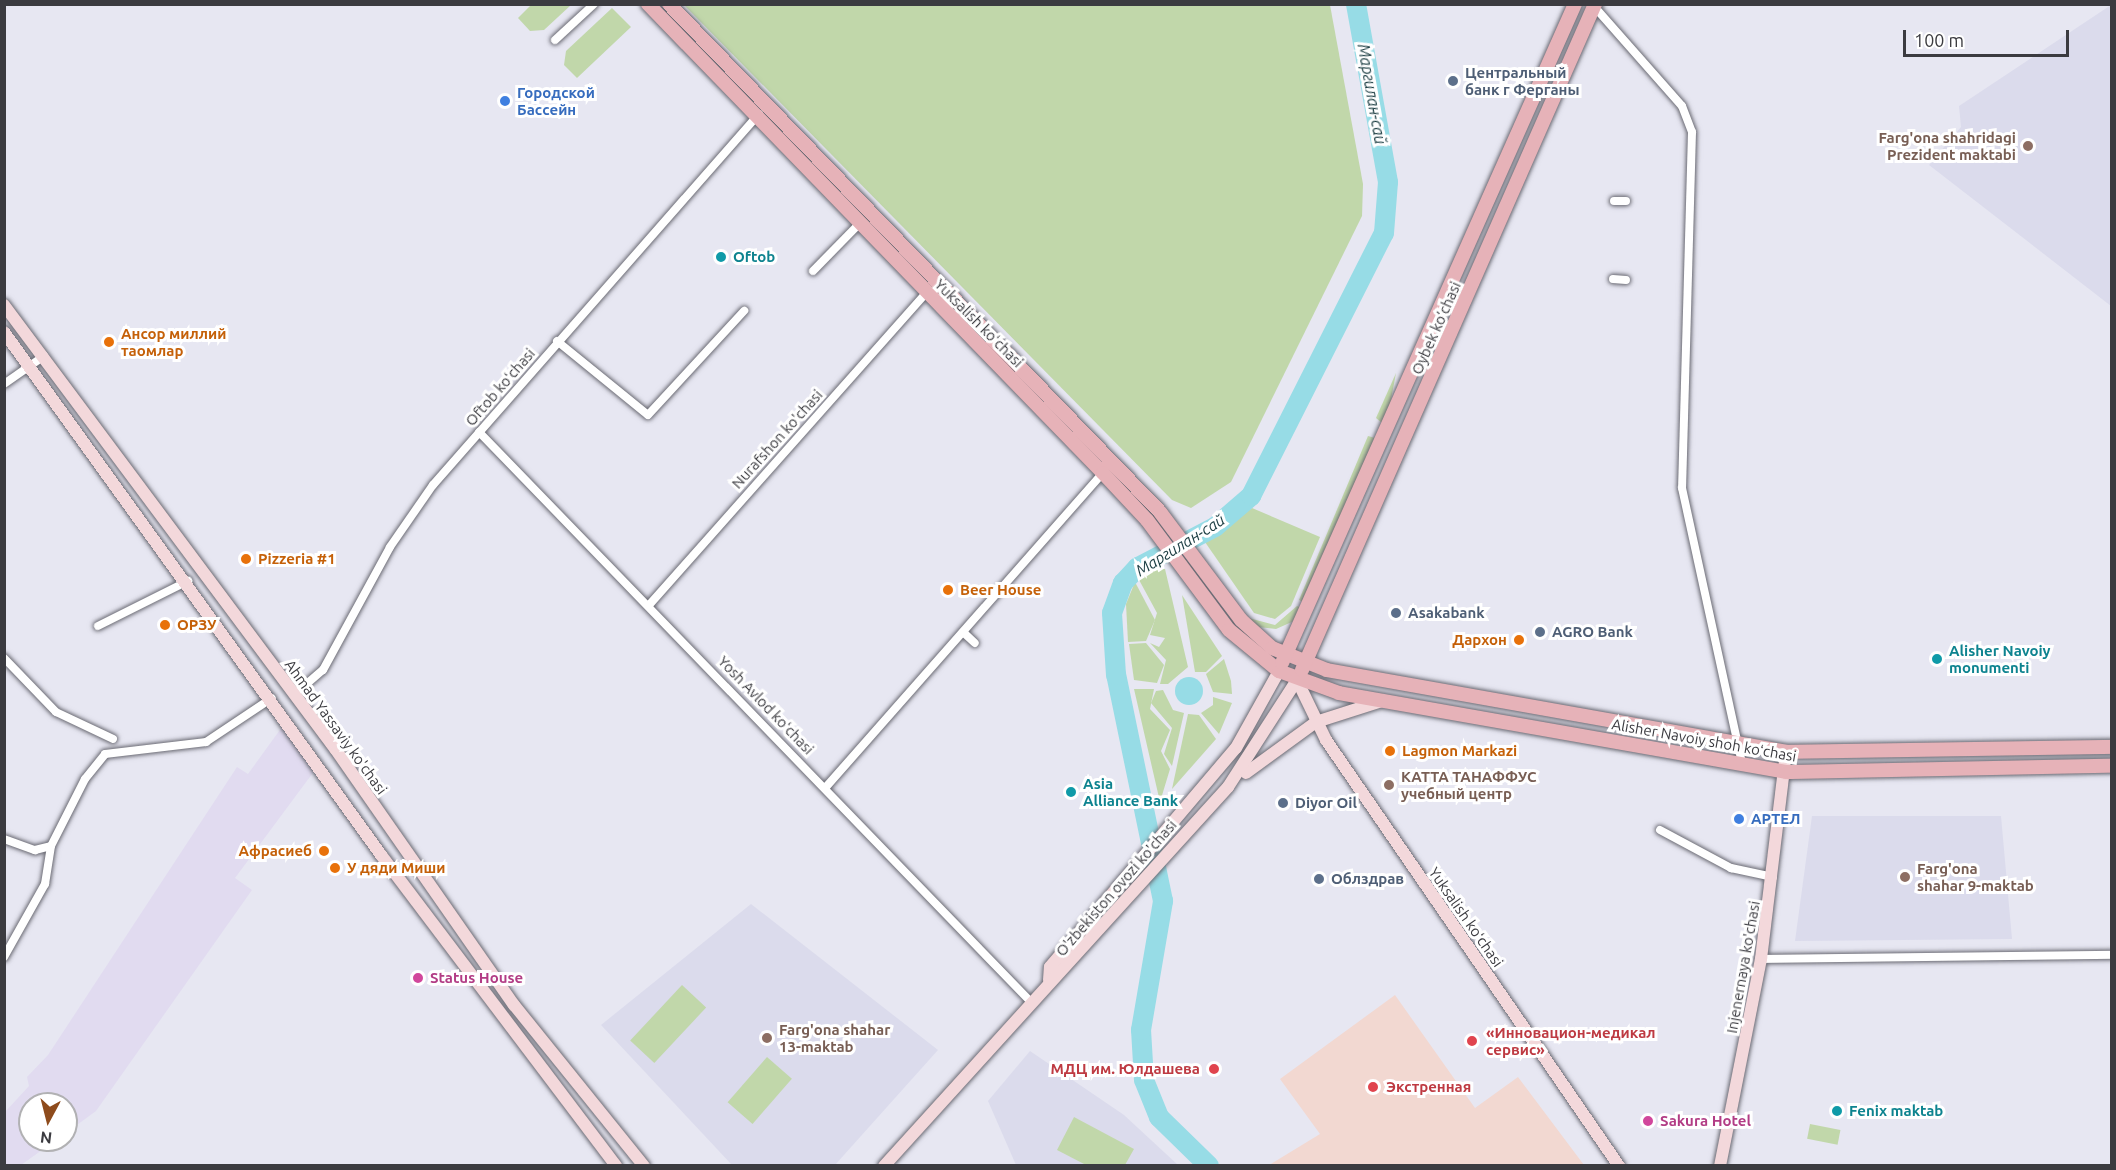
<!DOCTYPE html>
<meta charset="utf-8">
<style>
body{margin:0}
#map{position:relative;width:2116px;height:1170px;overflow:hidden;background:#e7e7f2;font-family:Ubuntu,sans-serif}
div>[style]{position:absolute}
.built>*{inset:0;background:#dbdbec}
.industrial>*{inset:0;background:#e1dbf0}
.medical>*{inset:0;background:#f2d8d1}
.green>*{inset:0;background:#c1d7aa;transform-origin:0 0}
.water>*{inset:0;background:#97dce6}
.round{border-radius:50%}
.river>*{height:20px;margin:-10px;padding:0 10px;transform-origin:10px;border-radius:10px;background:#97dce6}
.roads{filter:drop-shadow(0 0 2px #6a6a73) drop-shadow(0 0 2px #6a6a73)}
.street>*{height:8px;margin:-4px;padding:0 4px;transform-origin:4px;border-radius:4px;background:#fff}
.secondary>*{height:12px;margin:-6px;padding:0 6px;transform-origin:6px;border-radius:6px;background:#f3d8db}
.primary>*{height:14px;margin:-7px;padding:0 7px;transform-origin:7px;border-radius:7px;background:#e6b2b8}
.dots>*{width:16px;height:16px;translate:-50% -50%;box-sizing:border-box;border:3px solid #fff;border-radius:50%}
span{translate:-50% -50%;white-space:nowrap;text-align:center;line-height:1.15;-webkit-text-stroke:6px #fff;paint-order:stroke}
.service-label{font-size:15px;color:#4e5e75;font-weight:700}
.left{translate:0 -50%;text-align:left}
.shop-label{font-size:15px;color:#366cbe;font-weight:700}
.education-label{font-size:15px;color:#785e54;font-weight:700}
.right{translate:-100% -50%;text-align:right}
.culture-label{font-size:15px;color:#0d838f;font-weight:700}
.street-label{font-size:15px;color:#3b3b40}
.food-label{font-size:15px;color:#c56008;font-weight:700}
.hotel-label{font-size:15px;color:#b23c85;font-weight:700}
.health-label{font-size:15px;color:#be3a42;font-weight:700}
.water-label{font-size:16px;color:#1a3c41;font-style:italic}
.frame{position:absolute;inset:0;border:6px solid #3b3b40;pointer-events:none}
.north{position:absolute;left:18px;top:1092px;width:60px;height:60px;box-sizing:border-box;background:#fff;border:2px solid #b1b1b3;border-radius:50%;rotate:187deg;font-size:16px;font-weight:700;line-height:24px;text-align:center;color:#3b3b40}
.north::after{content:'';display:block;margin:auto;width:21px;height:27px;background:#8e4b1c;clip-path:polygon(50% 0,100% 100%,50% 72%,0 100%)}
.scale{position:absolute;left:1903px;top:30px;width:166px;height:27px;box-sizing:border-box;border:3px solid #3b3b40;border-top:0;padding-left:8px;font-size:18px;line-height:21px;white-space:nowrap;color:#3b3b40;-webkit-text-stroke:4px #fff;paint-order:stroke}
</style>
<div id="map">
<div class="built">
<div style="clip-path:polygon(2111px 5px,2111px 306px,1929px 165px,1961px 127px,1959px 106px)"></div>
<div style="clip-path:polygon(1812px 816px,2001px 816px,2012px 939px,1795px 941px)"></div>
<div style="clip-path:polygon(751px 904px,938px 1050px,835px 1165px,732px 1165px,601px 1025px)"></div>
<div style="clip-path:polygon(1030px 1051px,1124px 1115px,1178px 1165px,1016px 1165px,988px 1101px)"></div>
</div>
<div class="industrial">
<div style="clip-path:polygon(282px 727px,315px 770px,235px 878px,252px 890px,96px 1111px,66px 1133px,66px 1104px,30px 1104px,30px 1140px,56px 1140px,21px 1165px,5px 1166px,5px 1112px,29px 1086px,27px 1077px,48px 1055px,237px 767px,248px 774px)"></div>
</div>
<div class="medical">
<div style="clip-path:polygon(1395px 995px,1475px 1108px,1518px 1077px,1584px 1165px,1269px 1165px,1320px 1134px,1280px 1079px)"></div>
</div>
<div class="green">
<div style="clip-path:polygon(532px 4px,571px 4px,571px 5px,544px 30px,530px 31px,518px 18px)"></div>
<div style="clip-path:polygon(684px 5px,1330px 5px,1363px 184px,1362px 216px,1231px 482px,1191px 508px,1172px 500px)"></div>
<div style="clip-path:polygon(612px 8px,631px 27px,577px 78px,564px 65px,566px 51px)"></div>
<div style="clip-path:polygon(1396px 373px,1390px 405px,1382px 423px,1376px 418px)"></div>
<div style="clip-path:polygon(1368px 436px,1375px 438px,1303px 602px,1299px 600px)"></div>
<div style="clip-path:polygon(1252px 508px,1320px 537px,1291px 606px,1275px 619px,1254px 613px,1205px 542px)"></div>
<div style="clip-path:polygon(1152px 568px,1165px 569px,1188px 667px,1168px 684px,1160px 684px,1166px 660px,1150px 643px,1159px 647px,1165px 638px,1150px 635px,1157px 613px,1138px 578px)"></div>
<div style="clip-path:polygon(1135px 582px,1155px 620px,1146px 641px,1128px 642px,1126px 604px)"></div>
<div style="clip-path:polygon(1182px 595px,1222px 656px,1206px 672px,1195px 672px)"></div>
<div style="clip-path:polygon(1297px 606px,1302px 608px,1294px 621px,1276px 629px,1258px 627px,1245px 617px,1275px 625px)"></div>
<div style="clip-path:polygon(1146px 643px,1164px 665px,1157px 683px,1134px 680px,1129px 644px)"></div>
<div style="clip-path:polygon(1224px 659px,1231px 681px,1232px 694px,1213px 692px,1206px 674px)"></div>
<div style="clip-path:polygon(1134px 689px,1154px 689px,1150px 709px,1170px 730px,1161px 751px,1170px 769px,1160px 802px)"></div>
<div style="clip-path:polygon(1163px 690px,1173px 710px,1184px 713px,1172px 766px,1164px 754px,1172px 728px,1151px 703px,1156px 691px)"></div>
<div style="clip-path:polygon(1213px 697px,1232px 703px,1219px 734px,1201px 713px,1213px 705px)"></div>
<div style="clip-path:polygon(1188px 714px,1199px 715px,1216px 739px,1172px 789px)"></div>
<div style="left:682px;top:985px;width:33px;height:76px;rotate:43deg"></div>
<div style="left:767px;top:1057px;width:33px;height:60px;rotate:41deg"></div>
<div style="clip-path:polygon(1074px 1117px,1134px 1149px,1125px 1165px,1086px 1165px,1057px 1150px)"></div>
<div style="left:1810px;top:1124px;width:31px;height:15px;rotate:11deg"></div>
</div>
<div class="water">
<div class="round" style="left:1175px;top:677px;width:28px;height:28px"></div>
</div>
<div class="river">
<div style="left:1209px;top:1166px;width:70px;rotate:-135.6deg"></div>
<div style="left:1159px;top:1117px;width:40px;rotate:-112deg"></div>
<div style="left:1144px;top:1080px;width:50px;rotate:-93.4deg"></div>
<div style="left:1141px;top:1030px;width:131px;rotate:-80.3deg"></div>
<div style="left:1163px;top:901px;width:231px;rotate:-101.7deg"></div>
<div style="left:1116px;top:675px;width:62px;rotate:-93.7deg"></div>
<div style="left:1112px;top:613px;width:32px;rotate:-70deg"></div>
<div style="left:1123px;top:583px;width:22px;rotate:-47deg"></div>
<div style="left:1138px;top:567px;width:87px;rotate:-27.5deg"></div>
<div style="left:1215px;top:527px;width:48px;rotate:-40.7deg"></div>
<div style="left:1251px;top:496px;width:295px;rotate:-63.2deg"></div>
<div style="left:1384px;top:233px;width:51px;rotate:-85.5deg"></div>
<div style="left:1388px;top:182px;width:181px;rotate:-100.2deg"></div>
</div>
<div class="roads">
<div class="street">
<div style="left:1592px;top:4px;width:136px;rotate:48.6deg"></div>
<div style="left:1682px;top:106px;width:28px;rotate:69deg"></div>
<div style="left:1692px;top:132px;width:356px;rotate:91.6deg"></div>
<div style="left:1682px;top:488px;width:282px;rotate:77.7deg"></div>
<div style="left:555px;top:40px;width:53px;rotate:-42.7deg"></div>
<div style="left:1614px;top:201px;width:12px"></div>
<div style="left:813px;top:271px;width:67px;rotate:-45.6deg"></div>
<div style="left:1613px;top:279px;width:13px;rotate:4deg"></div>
<div style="left:557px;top:341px;width:117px;rotate:39.1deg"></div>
<div style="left:648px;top:415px;width:142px;rotate:-47.3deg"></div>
<div style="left:4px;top:384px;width:49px;rotate:-35deg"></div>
<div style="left:479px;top:432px;width:791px;rotate:45.92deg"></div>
<div style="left:650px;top:604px;width:416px;rotate:-48.4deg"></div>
<div style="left:98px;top:626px;width:101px;rotate:-26.6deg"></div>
<div style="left:963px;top:632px;width:16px;rotate:43deg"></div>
<div style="left:4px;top:658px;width:75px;rotate:46.1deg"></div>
<div style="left:56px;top:712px;width:63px;rotate:25.3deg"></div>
<div style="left:295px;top:694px;width:37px;rotate:-41deg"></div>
<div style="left:323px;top:670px;width:140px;rotate:-61.4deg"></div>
<div style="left:390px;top:547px;width:75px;rotate:-55.3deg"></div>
<div style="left:433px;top:485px;width:494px;rotate:-48.7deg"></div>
<div style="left:826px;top:787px;width:419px;rotate:-48.6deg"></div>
<div style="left:1660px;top:830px;width:81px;rotate:28.2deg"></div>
<div style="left:1731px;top:868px;width:43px;rotate:12.1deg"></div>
<div style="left:4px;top:839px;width:33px;rotate:20deg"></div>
<div style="left:35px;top:850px;width:16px;rotate:-14deg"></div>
<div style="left:51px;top:846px;width:75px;rotate:-63.1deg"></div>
<div style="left:85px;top:779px;width:32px;rotate:-51deg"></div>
<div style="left:105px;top:754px;width:102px;rotate:-6.8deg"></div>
<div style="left:206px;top:742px;width:79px;rotate:-33.7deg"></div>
<div style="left:4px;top:957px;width:84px;rotate:-60.7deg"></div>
<div style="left:45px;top:884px;width:38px;rotate:-81deg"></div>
<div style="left:1761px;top:959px;width:351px;rotate:-0.7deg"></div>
</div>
<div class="secondary">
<div style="left:4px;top:305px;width:555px;rotate:53.27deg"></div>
<div style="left:336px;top:750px;width:311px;rotate:55.1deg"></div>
<div style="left:514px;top:1005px;width:207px;rotate:51.1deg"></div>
<div style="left:4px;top:332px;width:645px;rotate:54.21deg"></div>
<div style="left:381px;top:855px;width:390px;rotate:52.9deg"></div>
<div style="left:1297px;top:680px;width:67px;rotate:64.2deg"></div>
<div style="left:1326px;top:740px;width:517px;rotate:55.48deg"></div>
<div style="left:1246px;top:773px;width:87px;rotate:-36.1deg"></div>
<div style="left:1316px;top:722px;width:69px;rotate:-17.7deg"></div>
<div style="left:1049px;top:980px;width:13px;rotate:-86deg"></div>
<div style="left:1050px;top:967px;width:287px;rotate:-49.7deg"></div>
<div style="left:1236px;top:748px;width:88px;rotate:-60.8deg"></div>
<div style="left:884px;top:1166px;width:512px;rotate:-47.77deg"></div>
<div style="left:1228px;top:787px;width:127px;rotate:-57.2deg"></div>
<div style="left:1720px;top:1166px;width:211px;rotate:-78.8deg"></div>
<div style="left:1761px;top:959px;width:209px;rotate:-83.1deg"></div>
</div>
<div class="primary">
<div style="left:648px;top:4px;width:653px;rotate:45.87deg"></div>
<div style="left:1103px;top:473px;width:64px;rotate:46.9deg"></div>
<div style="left:1147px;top:520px;width:137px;rotate:53.3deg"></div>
<div style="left:1229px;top:630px;width:65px;rotate:39.4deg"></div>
<div style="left:1279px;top:671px;width:64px;rotate:20.1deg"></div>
<div style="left:1339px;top:693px;width:454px;rotate:10deg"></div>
<div style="left:1786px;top:772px;width:326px;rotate:-1.1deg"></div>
<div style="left:669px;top:4px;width:707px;rotate:45.97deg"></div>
<div style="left:1160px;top:512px;width:135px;rotate:53.1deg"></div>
<div style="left:1241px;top:620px;width:42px;rotate:42.1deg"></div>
<div style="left:1272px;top:648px;width:59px;rotate:21.8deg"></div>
<div style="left:1327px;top:670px;width:466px;rotate:10.1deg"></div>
<div style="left:1786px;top:752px;width:326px;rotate:-0.9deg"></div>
<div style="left:1282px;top:663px;width:721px;rotate:-66.03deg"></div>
<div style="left:1302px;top:670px;width:728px;rotate:-66.25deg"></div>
</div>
</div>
<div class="dots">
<div style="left:1453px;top:81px;background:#5c6f8a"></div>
<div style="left:505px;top:101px;background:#3f7fe0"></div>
<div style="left:2028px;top:146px;background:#8d6e63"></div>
<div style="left:721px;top:257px;background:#0f9aa8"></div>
<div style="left:109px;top:342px;background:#e8710a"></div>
<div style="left:246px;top:559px;background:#e8710a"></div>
<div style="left:948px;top:590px;background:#e8710a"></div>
<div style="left:1396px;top:613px;background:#5c6f8a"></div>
<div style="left:165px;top:625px;background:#e8710a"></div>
<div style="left:1540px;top:632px;background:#5c6f8a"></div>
<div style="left:1519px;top:640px;background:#e8710a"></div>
<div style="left:1937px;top:659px;background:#0f9aa8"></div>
<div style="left:1390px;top:751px;background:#e8710a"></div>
<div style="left:1389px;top:785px;background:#8d6e63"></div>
<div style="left:1071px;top:792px;background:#0f9aa8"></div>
<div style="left:1283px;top:803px;background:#5c6f8a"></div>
<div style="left:1739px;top:819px;background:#3f7fe0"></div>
<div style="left:324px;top:851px;background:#e8710a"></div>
<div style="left:335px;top:868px;background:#e8710a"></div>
<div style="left:1905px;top:877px;background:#8d6e63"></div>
<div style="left:1319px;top:879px;background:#5c6f8a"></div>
<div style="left:418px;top:978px;background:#d1479c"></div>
<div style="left:767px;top:1038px;background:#8d6e63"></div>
<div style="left:1472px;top:1041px;background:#e0444e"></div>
<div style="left:1214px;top:1069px;background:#e0444e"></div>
<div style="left:1373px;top:1087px;background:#e0444e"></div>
<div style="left:1837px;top:1111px;background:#0f9aa8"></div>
<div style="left:1648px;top:1121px;background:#d1479c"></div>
</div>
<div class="service-label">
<span class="left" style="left:1465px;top:81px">Центральный<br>банк г Ферганы</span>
<span class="left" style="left:1408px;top:613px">Asakabank</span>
<span class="left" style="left:1552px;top:632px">AGRO Bank</span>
<span class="left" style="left:1295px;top:803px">Diyor Oil</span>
<span class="left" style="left:1331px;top:879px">Облздрав</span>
</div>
<div class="shop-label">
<span class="left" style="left:517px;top:101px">Городской<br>Бассейн</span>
<span class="left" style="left:1751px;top:819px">АРТЕЛ</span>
</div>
<div class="education-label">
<span class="right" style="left:2016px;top:146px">Farg'ona shahridagi<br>Prezident maktabi</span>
<span class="left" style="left:1401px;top:785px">КАТТА ТАНАФФУС<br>учебный центр</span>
<span class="left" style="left:1917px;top:877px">Farg'ona<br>shahar 9-maktab</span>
<span class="left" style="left:779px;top:1038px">Farg'ona shahar<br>13-maktab</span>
</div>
<div class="culture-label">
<span class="left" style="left:733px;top:257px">Oftob</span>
<span class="left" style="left:1949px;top:659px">Alisher Navoiy<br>monumenti</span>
<span class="left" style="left:1083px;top:792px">Asia<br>Alliance Bank</span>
<span class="left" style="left:1849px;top:1111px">Fenix maktab</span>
</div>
<div class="street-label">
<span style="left:979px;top:323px;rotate:45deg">Yuksalish koʻchasi</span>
<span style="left:1436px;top:328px;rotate:-66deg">Oybek ko‘chasi</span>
<span style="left:500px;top:387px;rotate:-49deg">Oftob koʻchasi</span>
<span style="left:777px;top:439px;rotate:-48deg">Nurafshon ko'chasi</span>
<span style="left:766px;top:705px;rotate:46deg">Yosh Avlod koʻchasi</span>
<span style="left:336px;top:727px;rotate:54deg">Ahmad Yassaviy ko'chasi</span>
<span style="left:1704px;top:740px;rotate:10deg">Alisher Navoiy shoh koʻchasi</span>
<span style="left:1116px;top:888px;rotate:-49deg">O'zbekiston ovozi ko'chasi</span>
<span style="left:1466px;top:917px;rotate:55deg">Yuksalish koʻchasi</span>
<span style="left:1743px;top:967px;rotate:-80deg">Injenernaya ko'chasi</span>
</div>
<div class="food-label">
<span class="left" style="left:121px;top:342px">Ансор миллий<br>таомлар</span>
<span class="left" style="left:258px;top:559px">Pizzeria #1</span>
<span class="left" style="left:960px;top:590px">Beer House</span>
<span class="left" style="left:177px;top:625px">ОРЗУ</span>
<span class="right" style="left:1507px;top:640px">Дархон</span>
<span class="left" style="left:1402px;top:751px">Lagmon Markazi</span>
<span class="right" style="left:312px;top:851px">Афрасиеб</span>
<span class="left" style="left:347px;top:868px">У дяди Миши</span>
</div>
<div class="hotel-label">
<span class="left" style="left:430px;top:978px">Status House</span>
<span class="left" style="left:1660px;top:1121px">Sakura Hotel</span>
</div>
<div class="health-label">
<span class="left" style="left:1486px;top:1041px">«Инновацион-медикал<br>сервис»</span>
<span class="right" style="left:1200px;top:1069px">МДЦ им. Юлдашева</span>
<span class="left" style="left:1386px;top:1087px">Экстренная</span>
</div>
<div class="water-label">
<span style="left:1372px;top:94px;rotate:80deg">Маргилан-сай</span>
<span style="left:1180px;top:545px;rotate:-32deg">Маргилан-сай</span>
</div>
<div class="frame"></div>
<div class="north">N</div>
<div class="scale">100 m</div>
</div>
